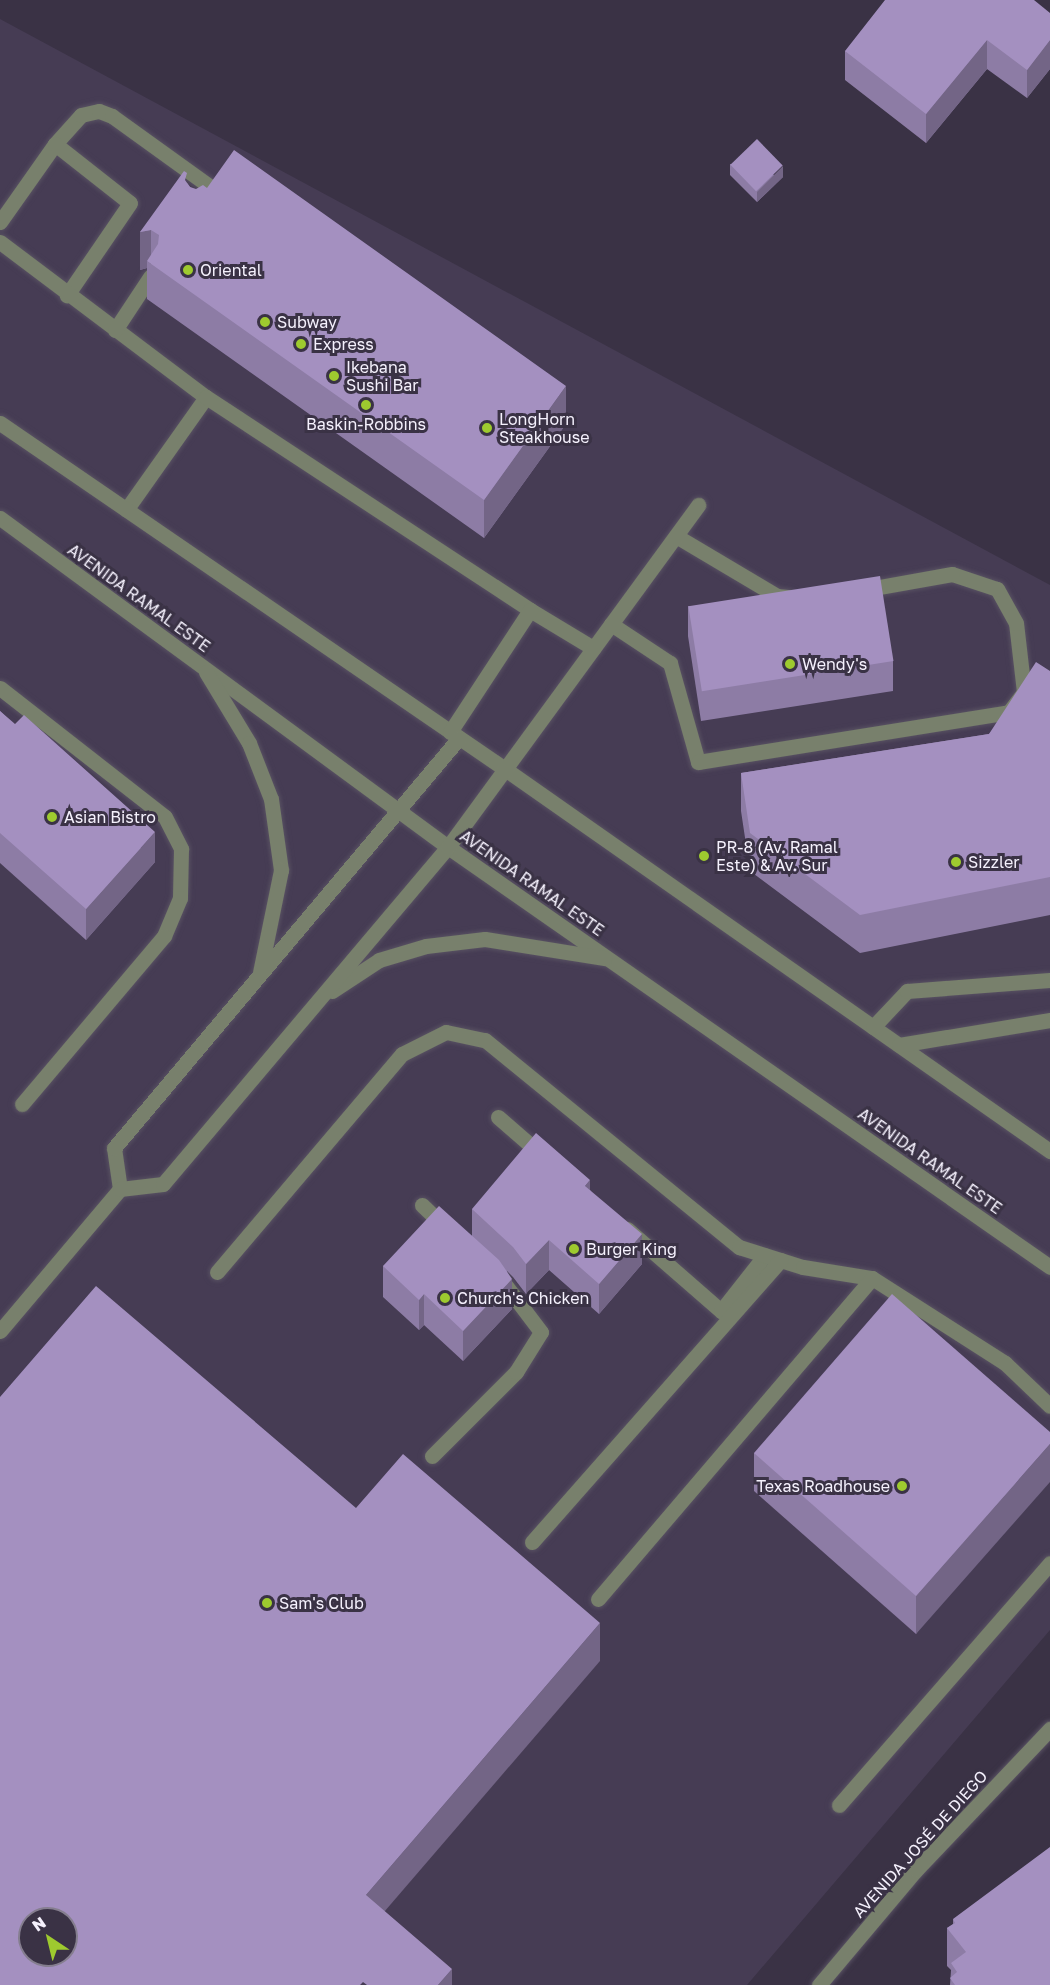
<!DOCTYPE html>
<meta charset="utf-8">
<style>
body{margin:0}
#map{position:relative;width:1050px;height:1985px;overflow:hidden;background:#3a3245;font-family:"Golos Text",sans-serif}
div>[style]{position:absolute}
.built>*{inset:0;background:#463c54}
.roads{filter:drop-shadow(0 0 2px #585162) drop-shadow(0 0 2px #585162)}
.minor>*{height:15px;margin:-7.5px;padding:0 7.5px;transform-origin:7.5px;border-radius:7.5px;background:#78806c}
.wall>*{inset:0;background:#8d7ca5}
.shaded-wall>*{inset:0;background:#736586}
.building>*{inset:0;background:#a490c0;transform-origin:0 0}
.dots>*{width:16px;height:16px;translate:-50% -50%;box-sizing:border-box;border:3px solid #3a3245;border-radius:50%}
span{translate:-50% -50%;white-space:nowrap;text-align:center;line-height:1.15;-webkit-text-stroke:6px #3a3245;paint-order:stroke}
.poi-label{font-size:16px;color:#f5f1fd}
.left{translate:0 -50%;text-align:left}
.right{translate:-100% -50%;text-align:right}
.street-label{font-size:16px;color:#f5f1fd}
.north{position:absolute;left:18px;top:1907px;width:60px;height:60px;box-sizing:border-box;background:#3a3245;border:2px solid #857e8f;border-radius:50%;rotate:325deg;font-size:16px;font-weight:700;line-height:24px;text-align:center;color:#f5f1fd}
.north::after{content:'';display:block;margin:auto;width:21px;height:27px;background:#9eca2f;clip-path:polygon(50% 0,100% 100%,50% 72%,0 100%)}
</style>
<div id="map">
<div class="built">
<div style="clip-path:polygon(evenodd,0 19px,1050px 585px,1050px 1630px,747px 1985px,0 1985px,0 19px,30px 1919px,66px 1919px,66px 1955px,30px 1955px,30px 1919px)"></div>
</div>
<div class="roads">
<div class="minor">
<div style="left:55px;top:144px;width:39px;rotate:-48deg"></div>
<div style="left:81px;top:115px;width:18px;rotate:-13deg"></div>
<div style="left:99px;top:111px;width:14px;rotate:21deg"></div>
<div style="left:112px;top:116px;width:123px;rotate:35.8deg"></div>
<div style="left:212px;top:188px;width:15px;rotate:122deg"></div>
<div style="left:0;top:222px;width:95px;rotate:-54.8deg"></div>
<div style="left:55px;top:144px;width:95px;rotate:38.2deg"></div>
<div style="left:130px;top:203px;width:112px;rotate:124.4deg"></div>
<div style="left:0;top:242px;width:258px;rotate:37deg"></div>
<div style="left:206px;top:397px;width:138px;rotate:125.3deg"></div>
<div style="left:115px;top:330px;width:64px;rotate:-56.6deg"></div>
<div style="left:206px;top:397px;width:388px;rotate:33.3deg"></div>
<div style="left:530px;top:610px;width:74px;rotate:31.1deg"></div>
<div style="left:0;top:423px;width:612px;rotate:34.42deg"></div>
<div style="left:505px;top:769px;width:666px;rotate:35.03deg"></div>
<div style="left:0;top:518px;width:556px;rotate:36.29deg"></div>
<div style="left:448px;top:847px;width:734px;rotate:34.9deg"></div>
<div style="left:676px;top:536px;width:117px;rotate:30.7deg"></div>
<div style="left:777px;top:596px;width:11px;rotate:5deg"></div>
<div style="left:611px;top:624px;width:71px;rotate:33.5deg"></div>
<div style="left:670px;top:663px;width:103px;rotate:74.2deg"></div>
<div style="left:698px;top:762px;width:315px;rotate:-9.1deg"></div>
<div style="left:1009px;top:712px;width:25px;rotate:-53deg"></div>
<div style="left:1024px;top:692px;width:69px;rotate:-96.6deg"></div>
<div style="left:1016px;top:623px;width:39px;rotate:-119deg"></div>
<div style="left:997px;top:589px;width:47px;rotate:-161.6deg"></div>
<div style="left:952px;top:574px;width:90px;rotate:169.8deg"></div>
<div style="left:206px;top:672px;width:83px;rotate:58.8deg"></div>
<div style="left:249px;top:743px;width:60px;rotate:68.6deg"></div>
<div style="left:271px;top:799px;width:72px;rotate:82deg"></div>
<div style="left:281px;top:870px;width:104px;rotate:101.6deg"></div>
<div style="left:0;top:688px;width:209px;rotate:38deg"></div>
<div style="left:165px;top:817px;width:36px;rotate:63deg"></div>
<div style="left:181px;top:849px;width:49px;rotate:91.2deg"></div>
<div style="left:180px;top:898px;width:41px;rotate:112.8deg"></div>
<div style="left:164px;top:936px;width:220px;rotate:130.2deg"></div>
<div style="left:450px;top:732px;width:146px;rotate:-56.7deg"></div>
<div style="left:332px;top:991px;width:56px;rotate:-33.4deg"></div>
<div style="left:379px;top:960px;width:49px;rotate:-16.6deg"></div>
<div style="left:426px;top:946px;width:59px;rotate:-6.8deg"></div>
<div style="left:485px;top:939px;width:121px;rotate:9.1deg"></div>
<div style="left:873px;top:1027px;width:50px;rotate:-46.6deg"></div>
<div style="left:907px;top:991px;width:143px;rotate:-4.4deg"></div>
<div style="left:899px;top:1045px;width:153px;rotate:-9.4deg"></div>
<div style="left:498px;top:1117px;width:61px;rotate:41deg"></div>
<div style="left:120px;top:1189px;width:41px;rotate:-98.3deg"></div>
<div style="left:114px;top:1148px;width:536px;rotate:-49.92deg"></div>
<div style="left:422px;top:1205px;width:32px;rotate:44deg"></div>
<div style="left:627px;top:1229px;width:125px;rotate:41.1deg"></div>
<div style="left:721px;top:1311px;width:71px;rotate:-51.8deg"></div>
<div style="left:217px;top:1272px;width:286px;rotate:-49.7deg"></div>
<div style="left:402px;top:1054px;width:49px;rotate:-26.6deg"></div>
<div style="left:446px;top:1032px;width:40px;rotate:12deg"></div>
<div style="left:485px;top:1040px;width:328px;rotate:39.2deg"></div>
<div style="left:739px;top:1247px;width:67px;rotate:17.4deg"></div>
<div style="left:803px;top:1267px;width:70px;rotate:9.1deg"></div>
<div style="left:872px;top:1278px;width:158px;rotate:32.6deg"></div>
<div style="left:1005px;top:1363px;width:62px;rotate:43.7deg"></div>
<div style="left:0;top:1331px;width:186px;rotate:-49.8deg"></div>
<div style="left:120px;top:1189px;width:43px;rotate:-6.6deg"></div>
<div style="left:163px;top:1184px;width:441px;rotate:-49.8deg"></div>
<div style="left:448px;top:847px;width:424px;rotate:-53.8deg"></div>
<div style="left:432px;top:1456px;width:119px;rotate:-45deg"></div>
<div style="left:516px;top:1372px;width:47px;rotate:-58deg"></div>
<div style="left:541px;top:1332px;width:68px;rotate:-127.2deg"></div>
<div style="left:532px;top:1542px;width:376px;rotate:-48.6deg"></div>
<div style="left:598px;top:1599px;width:422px;rotate:-49.5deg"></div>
<div style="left:839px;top:1805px;width:321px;rotate:-48.9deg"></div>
<div style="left:819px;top:1985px;width:150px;rotate:-49.9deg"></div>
<div style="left:916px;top:1870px;width:195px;rotate:-46.5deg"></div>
</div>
</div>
<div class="wall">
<div style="clip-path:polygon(1050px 13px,1050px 69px,1027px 98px,987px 69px,926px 143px,845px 80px,845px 51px)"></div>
<div style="clip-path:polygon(730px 164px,783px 177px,757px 202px,730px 175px)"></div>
<div style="clip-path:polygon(187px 183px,190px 187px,566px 424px,484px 538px,147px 299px,147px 268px,140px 270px,140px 232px)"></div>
<div style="clip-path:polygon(688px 606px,893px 661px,893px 691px,701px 721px,688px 636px)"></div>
<div style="clip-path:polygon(1050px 671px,1050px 915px,860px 953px,750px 871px,741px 811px,741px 773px,989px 734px)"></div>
<div style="clip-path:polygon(0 711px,155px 862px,86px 940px,0 863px)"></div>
<div style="clip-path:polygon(590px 1190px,642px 1264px,599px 1314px,549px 1270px,526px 1294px,513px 1277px,507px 1271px,512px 1309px,463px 1361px,424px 1325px,419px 1330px,383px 1297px,383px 1266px,472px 1236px,472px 1209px)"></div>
<div style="clip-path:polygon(1050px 1432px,916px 1634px,754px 1491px,754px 1453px)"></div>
<div style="clip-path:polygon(953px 1919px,1050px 1985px,950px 1985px,951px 1970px,947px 1966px,947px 1928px,953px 1924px)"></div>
</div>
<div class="shaded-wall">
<div style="clip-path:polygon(987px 40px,987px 69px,926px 143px,926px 114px)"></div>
<div style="clip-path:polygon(1050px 40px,1050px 69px,1027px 98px,1027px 70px)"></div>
<div style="clip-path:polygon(783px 166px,783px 177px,757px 202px,757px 192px)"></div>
<div style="clip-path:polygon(151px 230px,151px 264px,147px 261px,147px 268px,140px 270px,140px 232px)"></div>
<div style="clip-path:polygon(566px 386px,566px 424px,484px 538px,484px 500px)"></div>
<div style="clip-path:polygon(155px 832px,155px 862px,86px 940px,86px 909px)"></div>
<div style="clip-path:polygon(590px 1180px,590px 1210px,585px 1186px)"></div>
<div style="clip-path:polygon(642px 1234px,642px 1264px,599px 1314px,599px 1284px)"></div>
<div style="clip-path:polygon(549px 1240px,549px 1270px,526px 1294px,526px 1264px)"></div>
<div style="clip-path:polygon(512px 1279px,512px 1309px,463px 1361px,463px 1331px)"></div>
<div style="clip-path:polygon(424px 1294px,424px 1325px,419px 1330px,419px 1300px)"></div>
<div style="clip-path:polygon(1050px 1444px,1050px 1482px,916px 1634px,916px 1596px)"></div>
<div style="clip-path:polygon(600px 1623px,600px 1661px,366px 1933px,366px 1895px)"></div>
<div style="clip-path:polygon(452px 1969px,452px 1985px,438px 1985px)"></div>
</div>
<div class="building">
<div style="clip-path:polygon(885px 0,1034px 0,1050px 13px,1050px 40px,1027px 70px,987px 40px,926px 114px,845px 51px)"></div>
<div style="left:757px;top:139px;width:37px;height:37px;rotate:46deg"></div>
<div style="clip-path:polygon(234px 150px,566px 386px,484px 500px,147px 261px,158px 244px,159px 235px,151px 230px,140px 232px,184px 171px,187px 173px,185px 180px,190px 187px,196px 189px,203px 185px,207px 188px)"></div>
<div style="left:880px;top:576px;width:86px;height:194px;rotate:81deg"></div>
<div style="clip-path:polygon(1036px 662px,1050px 671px,1050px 877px,860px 915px,750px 833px,741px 773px,989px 734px)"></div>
<div style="clip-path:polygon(0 711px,15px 724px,24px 715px,155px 832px,86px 909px,0 833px)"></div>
<div style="clip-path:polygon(536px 1133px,590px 1180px,585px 1186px,642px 1234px,599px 1284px,549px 1240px,526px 1264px,513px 1247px,472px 1209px)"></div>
<div style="clip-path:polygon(439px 1206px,499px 1260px,512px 1279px,463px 1331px,424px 1294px,419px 1300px,383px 1266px)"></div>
<div style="clip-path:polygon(evenodd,96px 1286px,356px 1508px,403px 1454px,600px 1623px,366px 1895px,452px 1969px,438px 1985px,367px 1985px,363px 1982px,360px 1985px,0 1985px,0 1397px,96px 1286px,30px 1919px,66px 1919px,66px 1955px,30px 1955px,30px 1919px)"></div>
<div style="clip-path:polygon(892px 1294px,1050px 1432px,1050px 1444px,916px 1596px,754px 1453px)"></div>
<div style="clip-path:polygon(1050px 1847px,1050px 1985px,955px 1985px,950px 1978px,957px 1972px,951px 1963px,966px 1952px,947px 1928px,955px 1923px,953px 1919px)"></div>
</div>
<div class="dots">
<div style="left:188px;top:270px;background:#9eca2f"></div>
<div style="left:265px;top:322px;background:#9eca2f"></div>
<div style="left:301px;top:344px;background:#9eca2f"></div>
<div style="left:334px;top:376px;background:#9eca2f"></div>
<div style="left:366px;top:405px;background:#9eca2f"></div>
<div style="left:487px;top:428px;background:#9eca2f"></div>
<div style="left:790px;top:664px;background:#9eca2f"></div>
<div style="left:52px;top:817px;background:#9eca2f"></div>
<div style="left:704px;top:856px;background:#9eca2f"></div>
<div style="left:956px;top:862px;background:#9eca2f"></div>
<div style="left:574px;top:1249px;background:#9eca2f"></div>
<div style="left:445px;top:1298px;background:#9eca2f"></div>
<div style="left:902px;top:1486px;background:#9eca2f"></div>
<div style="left:267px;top:1603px;background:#9eca2f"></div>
</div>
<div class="poi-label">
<span class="left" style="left:200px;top:270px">Oriental</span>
<span class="left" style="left:277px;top:322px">Subway</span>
<span class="left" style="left:313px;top:344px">Express</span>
<span class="left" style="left:346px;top:376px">Ikebana<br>Sushi Bar</span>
<span class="left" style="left:499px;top:428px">LongHorn<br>Steakhouse</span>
<span style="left:366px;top:424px">Baskin-Robbins</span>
<span class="left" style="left:802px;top:664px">Wendy's</span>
<span class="left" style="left:64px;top:817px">Asian Bistro</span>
<span class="left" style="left:716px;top:856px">PR-8 (Av. Ramal<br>Este) &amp; Av. Sur</span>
<span class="left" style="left:968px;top:862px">Sizzler</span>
<span class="left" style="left:586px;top:1249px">Burger King</span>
<span class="left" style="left:457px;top:1298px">Church's Chicken</span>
<span class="right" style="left:890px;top:1486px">Texas Roadhouse</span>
<span class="left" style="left:279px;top:1603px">Sam's Club</span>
</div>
<div class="street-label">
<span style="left:139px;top:598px;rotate:36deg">AVENIDA RAMAL ESTE</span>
<span style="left:532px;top:883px;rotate:35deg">AVENIDA RAMAL ESTE</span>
<span style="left:930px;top:1161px;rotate:35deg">AVENIDA RAMAL ESTE</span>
<span style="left:920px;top:1844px;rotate:-48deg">AVENIDA JOSÉ DE DIEGO</span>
</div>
<div class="north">N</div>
</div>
